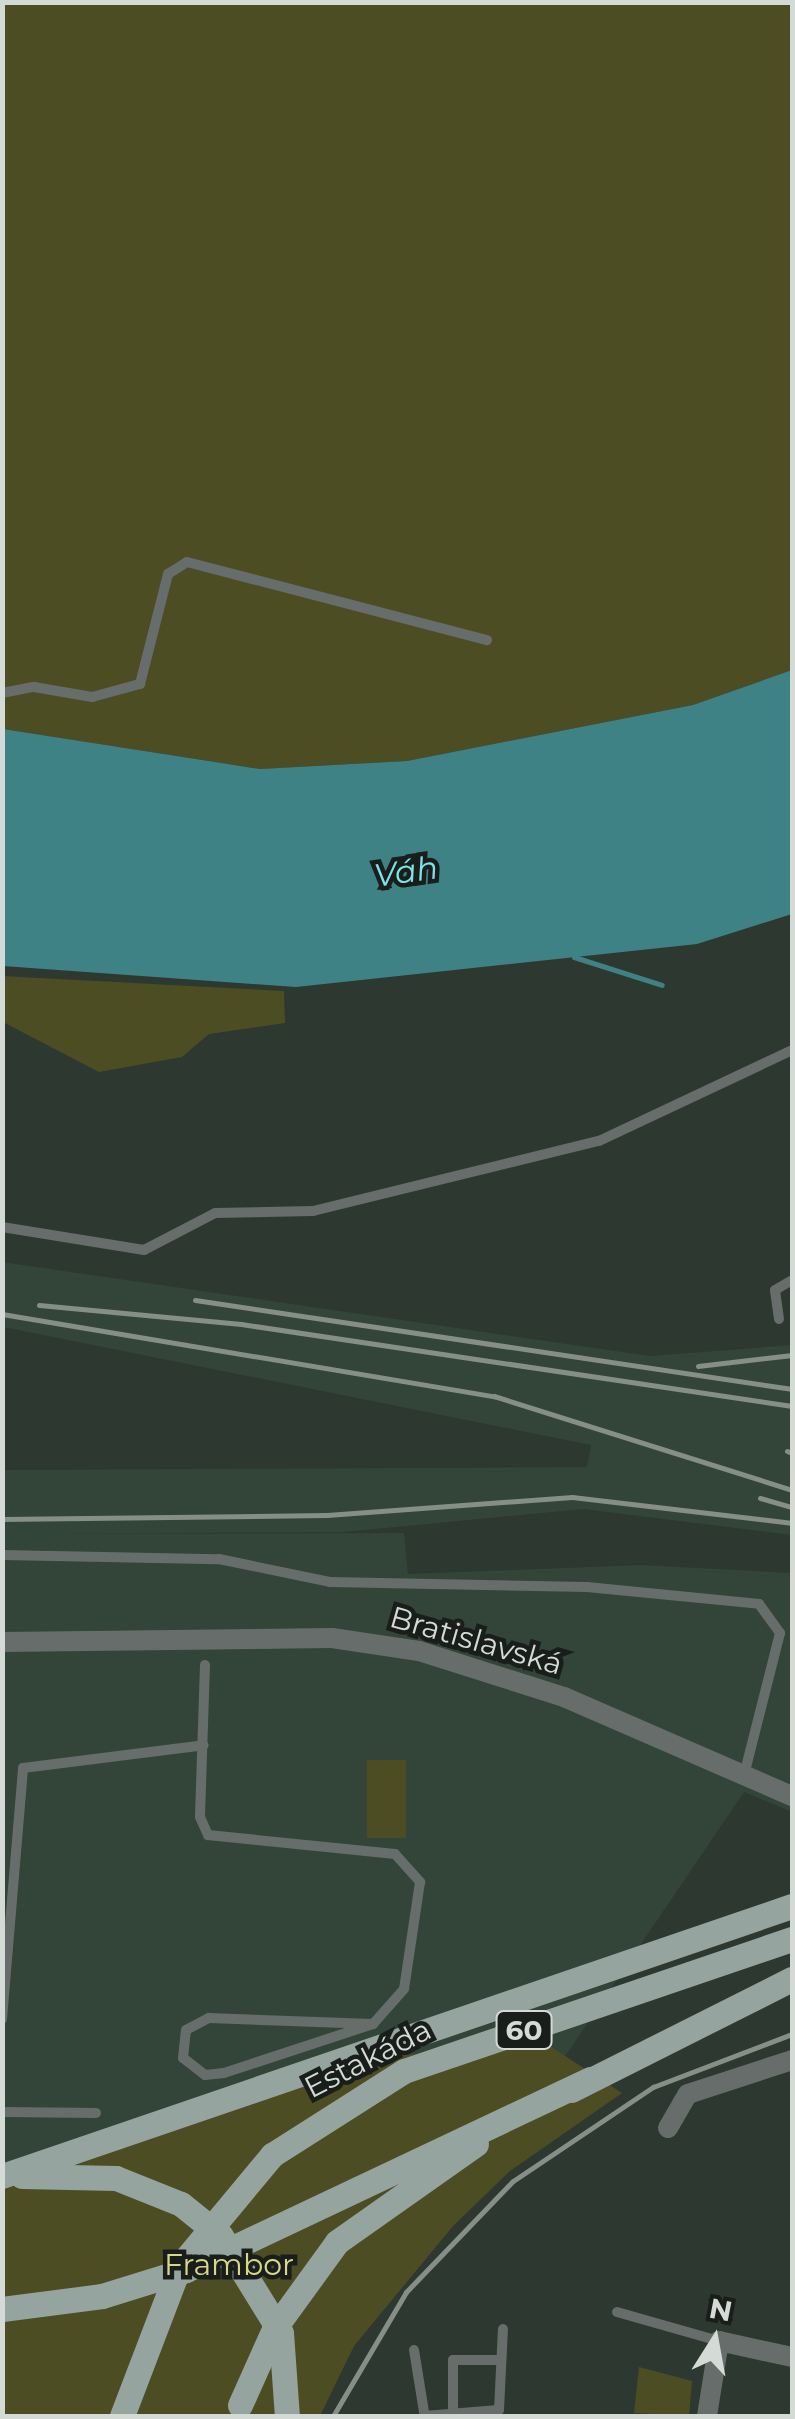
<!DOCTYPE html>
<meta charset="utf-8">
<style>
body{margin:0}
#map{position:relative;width:795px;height:2419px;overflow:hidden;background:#2d3830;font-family:Montserrat,sans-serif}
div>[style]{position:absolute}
.built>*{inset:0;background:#334439}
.green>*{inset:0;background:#4d4d24;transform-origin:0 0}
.water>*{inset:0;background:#3f8286}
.stream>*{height:5px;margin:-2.5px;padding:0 2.5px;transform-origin:2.5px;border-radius:2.5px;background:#3f8286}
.service>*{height:10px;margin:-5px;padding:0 5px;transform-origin:5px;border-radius:5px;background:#666d6b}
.minor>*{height:20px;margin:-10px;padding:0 10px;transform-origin:10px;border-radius:10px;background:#666d6b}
.primary>*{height:25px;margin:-12.5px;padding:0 12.5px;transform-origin:12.5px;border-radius:12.5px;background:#96a4a0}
.rail>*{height:5px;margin:-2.5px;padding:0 2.5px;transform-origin:2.5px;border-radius:2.5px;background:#868e88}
.primary-bridge>*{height:25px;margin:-12.5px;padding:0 12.5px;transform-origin:12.5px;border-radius:12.5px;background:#96a4a0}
span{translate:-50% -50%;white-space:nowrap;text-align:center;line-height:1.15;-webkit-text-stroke:9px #191e1a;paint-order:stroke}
.shield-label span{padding:2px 8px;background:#191e1a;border:2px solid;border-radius:8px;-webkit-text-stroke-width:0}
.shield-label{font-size:28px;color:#d4dad5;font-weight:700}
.street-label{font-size:30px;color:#d4dad5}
.park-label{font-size:30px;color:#d7d68a}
.water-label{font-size:32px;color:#7be3ea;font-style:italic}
.frame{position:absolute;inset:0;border:5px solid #d4dad5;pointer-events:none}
.north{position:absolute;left:665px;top:2289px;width:100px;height:100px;-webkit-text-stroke:8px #191e1a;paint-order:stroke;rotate:11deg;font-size:28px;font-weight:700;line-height:40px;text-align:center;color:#d4dad5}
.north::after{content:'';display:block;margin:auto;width:35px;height:45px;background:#d4dad5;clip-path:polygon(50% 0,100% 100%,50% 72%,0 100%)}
</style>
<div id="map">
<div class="built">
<div style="clip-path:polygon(2px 1262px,650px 1356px,792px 1345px,792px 1535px,583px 1509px,344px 1532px,48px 1534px,404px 1533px,408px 1574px,641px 1565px,792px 1573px,792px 1812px,744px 1792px,568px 2052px,466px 2169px,3px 2416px,3px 1470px,587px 1467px,591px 1445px,3px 1327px)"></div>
</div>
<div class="green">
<div style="clip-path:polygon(2px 3px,792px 3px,792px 670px,693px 705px,407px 761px,260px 769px,3px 729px)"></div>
<div style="clip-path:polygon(2px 976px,284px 991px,285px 1023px,209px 1034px,182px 1057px,99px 1072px,3px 1022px)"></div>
<div style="left:406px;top:1760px;width:78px;height:39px;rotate:90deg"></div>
<div style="clip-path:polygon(539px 2039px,622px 2093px,510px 2171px,453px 2226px,354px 2346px,320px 2416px,3px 2416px,3px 2183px,373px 2059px)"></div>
<div style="clip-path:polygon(639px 2367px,692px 2381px,689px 2416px,634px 2413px)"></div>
</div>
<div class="water">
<div style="clip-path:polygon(792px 670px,792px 914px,697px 944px,296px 987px,3px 966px,3px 729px,260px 769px,407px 761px,693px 705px)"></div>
</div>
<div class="stream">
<div style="left:574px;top:957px;width:92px;rotate:17.7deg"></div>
</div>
<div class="service">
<div style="left:2px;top:693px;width:33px;rotate:-11deg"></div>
<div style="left:34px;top:687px;width:59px;rotate:9.8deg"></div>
<div style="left:92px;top:697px;width:50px;rotate:-15.2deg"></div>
<div style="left:140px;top:684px;width:114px;rotate:-75.7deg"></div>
<div style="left:168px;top:574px;width:22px;rotate:-32deg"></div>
<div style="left:187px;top:562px;width:310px;rotate:14.6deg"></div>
<div style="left:2px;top:1227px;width:144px;rotate:9.2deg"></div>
<div style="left:144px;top:1250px;width:80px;rotate:-27.5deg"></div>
<div style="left:215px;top:1213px;width:98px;rotate:-1.2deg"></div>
<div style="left:313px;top:1211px;width:294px;rotate:-13.8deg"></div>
<div style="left:599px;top:1141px;width:213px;rotate:-25.2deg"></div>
<div style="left:779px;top:1319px;width:29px;rotate:-98deg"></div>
<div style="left:775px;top:1290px;width:20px;rotate:-30deg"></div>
<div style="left:2px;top:1555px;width:217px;rotate:1.1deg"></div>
<div style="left:219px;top:1559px;width:113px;rotate:11.7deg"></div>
<div style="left:330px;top:1582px;width:257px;rotate:1.1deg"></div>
<div style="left:587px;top:1587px;width:173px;rotate:5.6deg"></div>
<div style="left:759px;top:1604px;width:36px;rotate:54deg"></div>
<div style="left:780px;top:1633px;width:146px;rotate:104.2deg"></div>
<div style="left:205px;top:1665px;width:152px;rotate:91.9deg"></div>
<div style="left:200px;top:1817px;width:20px;rotate:66deg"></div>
<div style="left:208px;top:1835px;width:188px;rotate:5.8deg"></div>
<div style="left:395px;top:1854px;width:38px;rotate:48deg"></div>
<div style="left:420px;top:1882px;width:108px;rotate:98.5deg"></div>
<div style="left:404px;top:1989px;width:47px;rotate:131.5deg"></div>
<div style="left:373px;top:2024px;width:157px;rotate:161.8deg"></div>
<div style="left:224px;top:2073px;width:19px;rotate:174deg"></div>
<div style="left:205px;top:2075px;width:28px;rotate:-142deg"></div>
<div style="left:183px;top:2058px;width:28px;rotate:-84deg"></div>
<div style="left:186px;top:2030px;width:26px;rotate:-28deg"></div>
<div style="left:209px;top:2018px;width:164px;rotate:2.1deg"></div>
<div style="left:2px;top:2019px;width:252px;rotate:-85.2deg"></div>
<div style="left:23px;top:1768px;width:182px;rotate:-7.2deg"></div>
<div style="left:2px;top:2112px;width:94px;rotate:0.6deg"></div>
<div style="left:617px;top:2312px;width:106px;rotate:15.9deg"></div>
<div style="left:414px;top:2350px;width:63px;rotate:80.8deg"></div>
<div style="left:453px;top:2411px;width:51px;rotate:-90deg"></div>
<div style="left:453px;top:2360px;width:48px"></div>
<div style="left:424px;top:2416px;width:75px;rotate:-4.6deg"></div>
<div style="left:499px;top:2410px;width:81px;rotate:-87.2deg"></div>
</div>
<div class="minor">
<div style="left:2px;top:1642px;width:330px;rotate:-0.7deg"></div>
<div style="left:332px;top:1638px;width:88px;rotate:8.5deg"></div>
<div style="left:419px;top:1651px;width:152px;rotate:17.6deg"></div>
<div style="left:564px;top:1697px;width:249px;rotate:23.5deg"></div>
<div style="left:668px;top:2128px;width:39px;rotate:-60deg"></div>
<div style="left:688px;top:2094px;width:109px;rotate:-18.1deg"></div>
<div style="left:707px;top:2416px;width:76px;rotate:-80.9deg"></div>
<div style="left:719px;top:2341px;width:75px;rotate:12.4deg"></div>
</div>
<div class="primary">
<div style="left:571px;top:2090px;width:247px;rotate:-26.7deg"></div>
<div style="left:272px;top:2155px;width:156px;rotate:-32.5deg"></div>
<div style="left:404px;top:2071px;width:410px;rotate:-18.8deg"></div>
<div style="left:2px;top:2176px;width:835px;rotate:-18.87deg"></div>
<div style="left:22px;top:2176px;width:94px;rotate:1.2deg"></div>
<div style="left:116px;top:2178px;width:70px;rotate:21.8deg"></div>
<div style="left:181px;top:2204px;width:51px;rotate:38.7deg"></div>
<div style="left:221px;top:2236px;width:114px;rotate:58.3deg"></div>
<div style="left:281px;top:2333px;width:83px;rotate:85.9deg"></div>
<div style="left:337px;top:2242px;width:170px;rotate:-35.2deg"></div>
</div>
<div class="rail">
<div style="left:195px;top:1300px;width:604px;rotate:8.48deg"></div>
<div style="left:39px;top:1305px;width:203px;rotate:5.4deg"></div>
<div style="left:241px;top:1324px;width:557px;rotate:8.46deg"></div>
<div style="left:2px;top:1314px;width:499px;rotate:9.5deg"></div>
<div style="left:494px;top:1396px;width:312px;rotate:17.5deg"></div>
<div style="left:698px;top:1366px;width:95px;rotate:-6.7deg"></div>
<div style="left:787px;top:1451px;width:5px;rotate:22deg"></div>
<div style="left:760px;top:1498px;width:33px;rotate:16deg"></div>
<div style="left:2px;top:1519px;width:325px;rotate:-0.7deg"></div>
<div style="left:327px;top:1515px;width:246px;rotate:-4.2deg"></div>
<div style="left:572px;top:1497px;width:222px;rotate:6.7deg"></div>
<div style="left:333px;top:2416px;width:144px;rotate:-59.5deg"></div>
<div style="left:406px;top:2292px;width:154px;rotate:-46.1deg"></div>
<div style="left:513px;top:2181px;width:169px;rotate:-33.9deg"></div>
<div style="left:653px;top:2087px;width:149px;rotate:-20.9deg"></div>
</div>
<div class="primary-bridge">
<div style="left:2px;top:2309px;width:101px;rotate:-7.4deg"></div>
<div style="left:102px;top:2296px;width:88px;rotate:-17.2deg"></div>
<div style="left:186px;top:2270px;width:447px;rotate:-25.3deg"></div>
<div style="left:240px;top:2405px;width:83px;rotate:-65.9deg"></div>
<div style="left:274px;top:2329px;width:107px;rotate:-54.1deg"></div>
<div style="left:122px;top:2416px;width:160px;rotate:-69.1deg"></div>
<div style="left:179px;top:2267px;width:146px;rotate:-50.3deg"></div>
</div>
<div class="shield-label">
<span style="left:524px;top:2030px">60</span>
</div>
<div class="street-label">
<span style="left:476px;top:1641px;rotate:16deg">Bratislavská</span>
<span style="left:368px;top:2059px;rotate:-27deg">Estakáda</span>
</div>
<div class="park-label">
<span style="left:229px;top:2265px">Frambor</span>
</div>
<div class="water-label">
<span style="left:406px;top:872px;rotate:-8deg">Váh</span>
</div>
<div class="frame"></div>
<div class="north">N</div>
</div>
